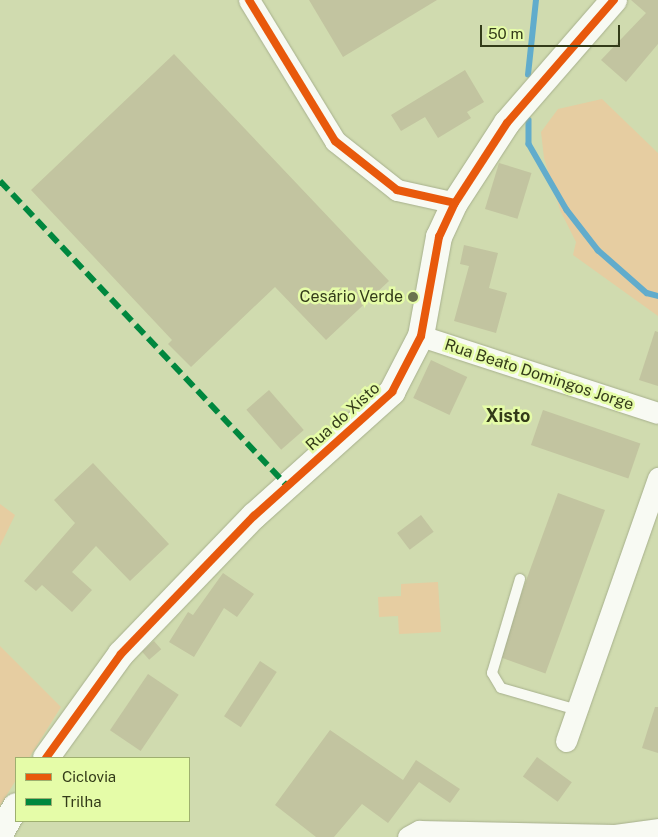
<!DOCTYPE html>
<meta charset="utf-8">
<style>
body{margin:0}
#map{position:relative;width:658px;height:837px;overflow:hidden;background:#d0dbaf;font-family:"Public Sans",sans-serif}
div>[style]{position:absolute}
.green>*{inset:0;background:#e6cda1}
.stream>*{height:5.5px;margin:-2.75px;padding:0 2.75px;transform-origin:2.75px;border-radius:2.75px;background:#61accc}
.building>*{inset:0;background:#c2c4a0;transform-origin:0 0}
.roads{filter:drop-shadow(0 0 1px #a7b08d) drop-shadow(0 0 1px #a7b08d)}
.service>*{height:10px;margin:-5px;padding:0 5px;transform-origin:5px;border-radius:5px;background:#f8faf3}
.minor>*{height:21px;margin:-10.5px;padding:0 10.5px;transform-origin:10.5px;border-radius:10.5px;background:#f8faf3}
.tertiary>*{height:26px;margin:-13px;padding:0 13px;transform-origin:13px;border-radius:13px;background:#f8faf3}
.quiet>*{height:6px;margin-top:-3px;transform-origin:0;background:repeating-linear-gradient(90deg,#00873e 0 12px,transparent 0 18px)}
.cycleway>*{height:8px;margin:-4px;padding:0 4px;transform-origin:4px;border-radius:4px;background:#e8590c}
.dots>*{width:14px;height:14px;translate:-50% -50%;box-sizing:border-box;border:2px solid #e5fca8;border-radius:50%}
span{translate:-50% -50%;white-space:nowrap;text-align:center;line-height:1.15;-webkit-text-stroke:5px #e5fca8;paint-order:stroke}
.poi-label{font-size:16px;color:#333b19}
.right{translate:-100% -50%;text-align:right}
.street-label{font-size:16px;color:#333b19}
.neighbourhood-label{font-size:18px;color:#333b19;font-weight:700}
.legend{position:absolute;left:15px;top:757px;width:175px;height:65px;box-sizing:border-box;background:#e5fca8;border:1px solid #9eaf6f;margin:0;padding:6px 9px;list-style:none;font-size:15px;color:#333b19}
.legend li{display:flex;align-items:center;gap:10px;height:25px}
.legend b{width:25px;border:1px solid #9eaf6f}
.scale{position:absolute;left:480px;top:25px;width:140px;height:22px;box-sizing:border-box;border:2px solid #333b19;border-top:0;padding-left:6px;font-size:15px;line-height:18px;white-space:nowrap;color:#333b19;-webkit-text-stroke:4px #e5fca8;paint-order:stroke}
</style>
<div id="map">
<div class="green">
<div style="clip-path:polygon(602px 99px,658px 153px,658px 316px,573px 255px,576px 242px,560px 210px,544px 158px,541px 132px,558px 109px)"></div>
<div style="clip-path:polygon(0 504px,15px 515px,0 546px)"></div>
<div style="clip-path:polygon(438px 582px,441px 632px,399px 634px,398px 616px,379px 617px,378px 597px,401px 596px,401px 584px)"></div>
<div style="clip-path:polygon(0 646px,61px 707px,29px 758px,16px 758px,16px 780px,0 806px)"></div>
</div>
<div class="stream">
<div style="left:528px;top:75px;width:75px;rotate:-83.9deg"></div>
<div style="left:529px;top:120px;width:24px;rotate:90deg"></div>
<div style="left:529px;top:144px;width:76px;rotate:60.1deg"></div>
<div style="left:567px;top:210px;width:51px;rotate:52.2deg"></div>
<div style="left:598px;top:250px;width:65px;rotate:41.3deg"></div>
<div style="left:647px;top:293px;width:11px;rotate:15deg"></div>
</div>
<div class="building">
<div style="clip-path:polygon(309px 0,437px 0,343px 57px)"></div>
<div style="clip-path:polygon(631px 0,658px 0,658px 44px,626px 82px,601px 60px,646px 13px)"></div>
<div style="clip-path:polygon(174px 54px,389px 281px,326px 340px,275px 287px,191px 367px,168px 344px,172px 340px,31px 190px)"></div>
<div style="clip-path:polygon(465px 70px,484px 102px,467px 112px,471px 118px,438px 138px,425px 117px,401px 131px,391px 115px)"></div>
<div style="left:499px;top:163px;width:34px;height:48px;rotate:17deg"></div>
<div style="clip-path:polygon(464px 245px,498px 253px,489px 288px,507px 293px,496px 333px,454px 321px,469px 266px,460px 264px)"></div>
<div style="clip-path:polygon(655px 331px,658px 332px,658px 386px,639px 380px)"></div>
<div style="left:431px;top:360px;width:40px;height:42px;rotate:25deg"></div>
<div style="left:269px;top:390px;width:53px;height:30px;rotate:49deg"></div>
<div style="left:543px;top:410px;width:103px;height:37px;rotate:19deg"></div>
<div style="clip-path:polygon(93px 463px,169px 544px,130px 581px,96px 546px,72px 572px,92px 590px,72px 612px,42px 585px,36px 591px,24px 581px,75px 523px,54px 500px)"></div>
<div style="left:558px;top:493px;width:50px;height:174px;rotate:20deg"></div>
<div style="left:421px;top:515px;width:21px;height:30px;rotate:53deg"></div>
<div style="clip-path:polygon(223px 573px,254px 594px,237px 617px,224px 608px,194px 657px,169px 642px,188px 612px,193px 615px)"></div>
<div style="left:154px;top:641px;width:11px;height:16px;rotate:49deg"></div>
<div style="left:260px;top:661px;width:20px;height:66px;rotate:33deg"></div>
<div style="left:148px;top:674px;width:37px;height:68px;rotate:34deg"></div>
<div style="clip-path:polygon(655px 707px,658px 707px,658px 753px,642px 748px)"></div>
<div style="clip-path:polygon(330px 730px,403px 780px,416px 760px,460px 789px,450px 803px,419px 782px,388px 823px,362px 804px,334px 837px,316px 837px,275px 805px)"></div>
<div style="left:537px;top:757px;width:43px;height:24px;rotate:36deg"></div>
</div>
<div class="roads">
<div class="service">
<div style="left:520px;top:579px;width:98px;rotate:106.6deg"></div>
<div style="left:492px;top:673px;width:17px;rotate:59deg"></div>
<div style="left:501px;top:688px;width:79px;rotate:16.1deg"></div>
</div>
<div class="minor">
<div style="left:249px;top:0;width:165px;rotate:58.6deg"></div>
<div style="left:335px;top:141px;width:79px;rotate:38.3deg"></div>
<div style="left:397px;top:190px;width:59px;rotate:12.6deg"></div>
<div style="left:421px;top:336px;width:249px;rotate:18deg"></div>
<div style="left:566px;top:741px;width:279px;rotate:-70.7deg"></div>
<div style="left:408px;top:837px;width:13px;rotate:-29deg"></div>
<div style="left:419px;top:831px;width:196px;rotate:1.2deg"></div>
<div style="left:615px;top:835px;width:43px;rotate:-7.9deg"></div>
</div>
<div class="tertiary">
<div style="left:46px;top:758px;width:128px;rotate:-54.2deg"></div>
<div style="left:121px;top:654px;width:192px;rotate:-46.1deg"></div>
<div style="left:254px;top:516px;width:186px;rotate:-41.9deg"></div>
<div style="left:392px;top:392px;width:63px;rotate:-62.6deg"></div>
<div style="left:421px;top:336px;width:101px;rotate:-79.7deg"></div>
<div style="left:439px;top:237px;width:38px;rotate:-65deg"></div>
<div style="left:455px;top:203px;width:95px;rotate:-57deg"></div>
<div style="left:507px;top:123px;width:163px;rotate:-49deg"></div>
<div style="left:0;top:834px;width:32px;rotate:-60deg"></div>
</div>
</div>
<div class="quiet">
<div style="left:0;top:181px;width:419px;rotate:46.7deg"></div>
</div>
<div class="cycleway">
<div style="left:249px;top:0;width:165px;rotate:58.6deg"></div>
<div style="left:335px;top:141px;width:79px;rotate:38.3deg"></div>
<div style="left:397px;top:190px;width:59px;rotate:12.6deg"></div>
<div style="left:46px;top:758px;width:128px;rotate:-54.2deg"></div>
<div style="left:121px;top:654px;width:192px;rotate:-46.1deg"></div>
<div style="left:254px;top:516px;width:186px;rotate:-41.9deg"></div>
<div style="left:392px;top:392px;width:63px;rotate:-62.6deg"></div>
<div style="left:421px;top:336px;width:101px;rotate:-79.7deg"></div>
<div style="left:439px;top:237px;width:38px;rotate:-65deg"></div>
<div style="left:455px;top:203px;width:95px;rotate:-57deg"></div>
<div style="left:507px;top:123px;width:163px;rotate:-49deg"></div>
</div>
<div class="dots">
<div style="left:413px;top:297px;background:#6a734e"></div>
</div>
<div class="poi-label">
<span class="right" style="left:403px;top:297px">Cesário Verde</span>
</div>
<div class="street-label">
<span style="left:539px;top:375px;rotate:18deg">Rua Beato Domingos Jorge</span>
<span style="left:343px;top:417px;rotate:-42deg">Rua do Xisto</span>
</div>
<div class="neighbourhood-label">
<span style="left:508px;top:416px">Xisto</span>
</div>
<ul class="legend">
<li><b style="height:6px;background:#e8590c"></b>Ciclovia</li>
<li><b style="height:6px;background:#00873e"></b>Trilha</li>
</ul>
<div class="scale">50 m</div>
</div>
